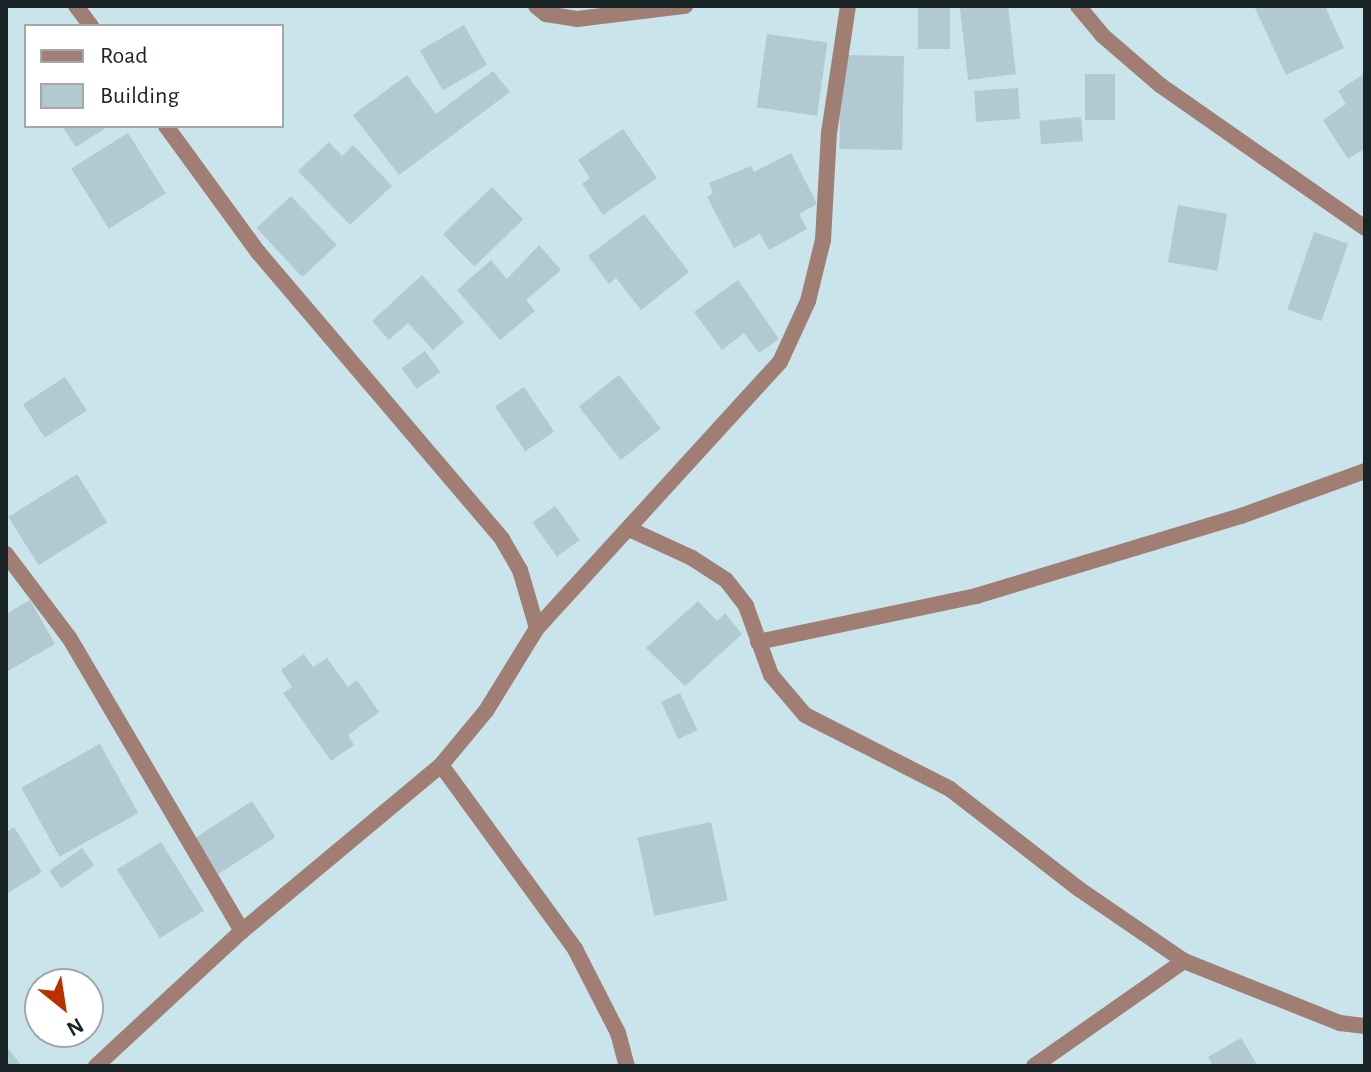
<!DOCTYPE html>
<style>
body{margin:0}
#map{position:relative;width:1371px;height:1072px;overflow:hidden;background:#cae4eb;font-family:"Alegreya Sans",sans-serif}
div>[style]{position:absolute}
.building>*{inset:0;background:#b1cad1;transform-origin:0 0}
.minor>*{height:16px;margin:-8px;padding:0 8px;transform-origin:8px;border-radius:8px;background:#a17e74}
span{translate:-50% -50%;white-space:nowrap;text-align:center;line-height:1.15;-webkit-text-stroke:6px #fff;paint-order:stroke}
.frame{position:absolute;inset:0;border:8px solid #1a2427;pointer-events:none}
.legend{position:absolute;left:24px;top:24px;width:260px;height:104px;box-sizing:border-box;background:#fff;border:2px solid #a3a7a9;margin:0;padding:10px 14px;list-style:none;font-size:24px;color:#1a2427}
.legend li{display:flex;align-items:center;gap:16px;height:40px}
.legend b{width:40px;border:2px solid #a3a7a9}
.north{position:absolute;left:24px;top:968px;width:80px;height:80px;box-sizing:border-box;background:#fff;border:2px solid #a3a7a9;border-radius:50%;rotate:150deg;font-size:22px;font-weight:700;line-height:32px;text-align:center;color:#1a2427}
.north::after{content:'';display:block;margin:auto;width:28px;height:36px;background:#ba3100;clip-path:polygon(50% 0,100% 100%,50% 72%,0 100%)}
</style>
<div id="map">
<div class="building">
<div style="left:918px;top:6px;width:32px;height:43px"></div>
<div style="clip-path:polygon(994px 6px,1008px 6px,1016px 74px,968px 80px,960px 8px)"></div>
<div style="clip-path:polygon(1254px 6px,1325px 6px,1344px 48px,1286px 75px)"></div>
<div style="left:464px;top:25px;width:46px;height:51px;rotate:60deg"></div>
<div style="left:767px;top:34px;width:61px;height:74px;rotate:8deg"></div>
<div style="left:841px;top:55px;width:63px;height:94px;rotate:1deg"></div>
<div style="clip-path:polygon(493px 71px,510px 92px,399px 175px,353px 115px,407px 75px,436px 114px)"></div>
<div style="clip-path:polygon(1365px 73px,1365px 148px,1348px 159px,1323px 120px,1346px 104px,1338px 91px)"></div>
<div style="left:1085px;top:74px;width:30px;height:46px"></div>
<div style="left:1018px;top:88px;width:31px;height:44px;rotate:86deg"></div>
<div style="left:1081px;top:117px;width:24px;height:42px;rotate:85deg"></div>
<div style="clip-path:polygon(62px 126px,109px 126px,76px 147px)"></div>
<div style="clip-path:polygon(623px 129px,657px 178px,603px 215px,582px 184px,590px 178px,578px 160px)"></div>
<div style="left:128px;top:133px;width:71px;height:67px;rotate:58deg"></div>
<div style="clip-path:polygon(329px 142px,342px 156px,353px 145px,392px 186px,350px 225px,298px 171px)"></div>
<div style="clip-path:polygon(791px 153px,817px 204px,799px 214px,807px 229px,769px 250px,760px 234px,734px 248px,707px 197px,713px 193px,709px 183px,751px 166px,754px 172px)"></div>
<div style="left:492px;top:187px;width:45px;height:68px;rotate:46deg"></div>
<div style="left:291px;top:196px;width:67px;height:47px;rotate:47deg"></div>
<div style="left:1178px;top:205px;width:50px;height:58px;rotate:10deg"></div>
<div style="clip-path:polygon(644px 214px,689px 272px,641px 310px,616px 278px,609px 284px,588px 256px)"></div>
<div style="left:1314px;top:232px;width:36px;height:82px;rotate:19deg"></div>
<div style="clip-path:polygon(539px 245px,561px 270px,526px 300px,535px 311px,500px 340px,457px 290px,491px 260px,507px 279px)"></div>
<div style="clip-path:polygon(422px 275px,464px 322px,433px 350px,408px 323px,389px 340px,372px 321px)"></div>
<div style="clip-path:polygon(738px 280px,779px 339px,759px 353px,744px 333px,722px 350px,694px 312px)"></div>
<div style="left:425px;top:351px;width:26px;height:29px;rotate:54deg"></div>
<div style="left:619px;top:375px;width:68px;height:51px;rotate:52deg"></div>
<div style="left:65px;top:377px;width:40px;height:50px;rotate:57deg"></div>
<div style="left:524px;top:387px;width:54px;height:35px;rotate:56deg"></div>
<div style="left:77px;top:474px;width:57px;height:81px;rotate:58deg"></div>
<div style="left:555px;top:506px;width:42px;height:28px;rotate:54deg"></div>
<div style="clip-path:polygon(30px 600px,55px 644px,6px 672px,6px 614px)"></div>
<div style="clip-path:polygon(698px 601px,717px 621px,725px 613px,742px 634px,685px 686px,646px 648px)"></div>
<div style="clip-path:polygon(304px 654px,313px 667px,327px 658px,348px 687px,357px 680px,379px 712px,348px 735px,354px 745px,331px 761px,283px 693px,292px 687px,281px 670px)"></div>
<div style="left:680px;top:693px;width:41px;height:21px;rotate:65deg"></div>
<div style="left:100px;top:744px;width:79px;height:90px;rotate:61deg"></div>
<div style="left:252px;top:801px;width:43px;height:68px;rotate:57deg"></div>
<div style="left:711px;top:822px;width:80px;height:75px;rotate:78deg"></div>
<div style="clip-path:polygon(14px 827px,42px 872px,6px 894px,6px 832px)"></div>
<div style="left:161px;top:842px;width:81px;height:52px;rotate:58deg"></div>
<div style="left:82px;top:848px;width:21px;height:40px;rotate:55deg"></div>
<div style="clip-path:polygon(1241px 1038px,1258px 1066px,1213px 1066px,1208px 1057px)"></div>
<div style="clip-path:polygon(6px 1046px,22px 1066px,6px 1066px)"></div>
</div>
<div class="minor">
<div style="left:76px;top:6px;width:25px;rotate:53deg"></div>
<div style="left:536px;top:6px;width:13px;rotate:39deg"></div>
<div style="left:546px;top:14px;width:31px;rotate:9deg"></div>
<div style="left:577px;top:19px;width:109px;rotate:-6.9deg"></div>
<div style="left:1078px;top:6px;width:38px;rotate:50deg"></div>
<div style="left:1102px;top:35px;width:77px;rotate:40.8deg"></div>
<div style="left:1160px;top:85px;width:250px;rotate:34.9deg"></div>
<div style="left:166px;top:126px;width:156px;rotate:53.9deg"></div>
<div style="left:258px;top:252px;width:377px;rotate:49.6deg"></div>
<div style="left:502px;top:539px;width:36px;rotate:60deg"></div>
<div style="left:520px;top:570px;width:60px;rotate:73.7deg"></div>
<div style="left:629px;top:529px;width:69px;rotate:24.7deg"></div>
<div style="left:692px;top:558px;width:40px;rotate:32.9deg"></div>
<div style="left:726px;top:580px;width:33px;rotate:52deg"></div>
<div style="left:746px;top:606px;width:73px;rotate:70.1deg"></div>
<div style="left:771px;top:675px;width:52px;rotate:49.6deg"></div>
<div style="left:805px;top:715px;width:163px;rotate:27deg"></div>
<div style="left:950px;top:789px;width:163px;rotate:37.8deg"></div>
<div style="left:1079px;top:889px;width:127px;rotate:34.4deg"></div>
<div style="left:1184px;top:961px;width:168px;rotate:21.7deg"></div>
<div style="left:1340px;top:1023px;width:25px;rotate:7deg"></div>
<div style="left:6px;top:554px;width:106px;rotate:53deg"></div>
<div style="left:70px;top:639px;width:339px;rotate:59.5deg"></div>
<div style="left:758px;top:642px;width:223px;rotate:-11.9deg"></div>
<div style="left:976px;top:596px;width:277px;rotate:-16.8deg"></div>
<div style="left:1241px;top:516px;width:132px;rotate:-19.9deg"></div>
<div style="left:441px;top:765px;width:228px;rotate:53.9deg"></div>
<div style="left:575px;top:949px;width:94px;rotate:62.9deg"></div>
<div style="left:618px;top:1033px;width:34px;rotate:75deg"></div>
<div style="left:96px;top:1066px;width:199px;rotate:-42.8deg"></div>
<div style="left:242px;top:931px;width:259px;rotate:-39.8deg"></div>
<div style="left:441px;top:765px;width:70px;rotate:-50.2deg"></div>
<div style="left:486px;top:711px;width:97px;rotate:-58.4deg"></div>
<div style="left:537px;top:628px;width:360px;rotate:-47.6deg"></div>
<div style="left:780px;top:362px;width:67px;rotate:-65.3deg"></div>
<div style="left:808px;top:301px;width:63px;rotate:-76.2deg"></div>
<div style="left:823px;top:240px;width:107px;rotate:-86.8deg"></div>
<div style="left:829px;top:133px;width:128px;rotate:-81.5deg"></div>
<div style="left:1034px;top:1066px;width:183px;rotate:-35deg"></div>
</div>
<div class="frame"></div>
<ul class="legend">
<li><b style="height:10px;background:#a17e74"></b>Road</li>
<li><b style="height:22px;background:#b1cad1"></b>Building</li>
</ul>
<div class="north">N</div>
</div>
